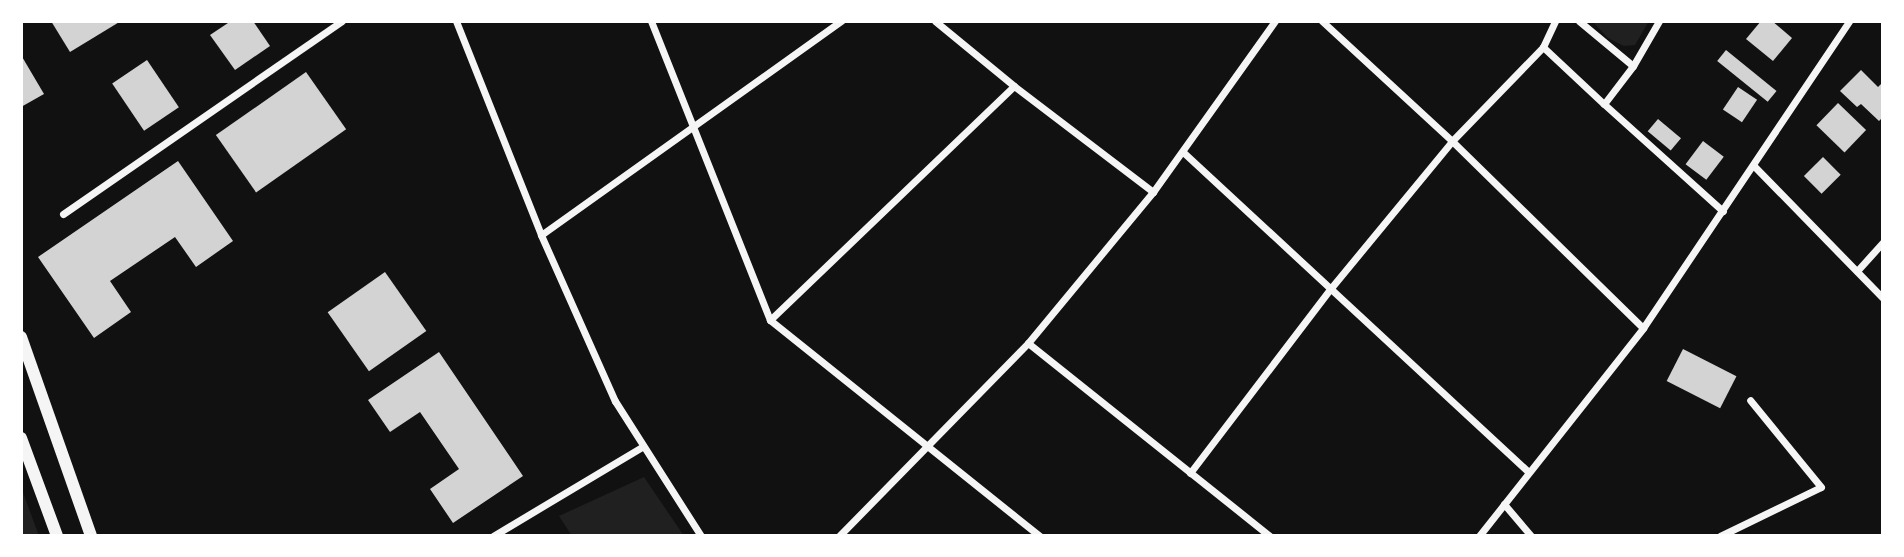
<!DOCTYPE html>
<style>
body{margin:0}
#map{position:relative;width:1904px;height:557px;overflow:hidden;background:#111;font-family:"PT Sans",sans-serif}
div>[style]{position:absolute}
.green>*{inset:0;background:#202020}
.building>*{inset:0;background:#d3d3d3;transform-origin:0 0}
.minor>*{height:7px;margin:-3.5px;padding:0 3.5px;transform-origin:3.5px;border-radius:3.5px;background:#f5f5f5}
.secondary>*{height:12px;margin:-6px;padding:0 6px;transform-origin:6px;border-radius:6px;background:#f5f5f5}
span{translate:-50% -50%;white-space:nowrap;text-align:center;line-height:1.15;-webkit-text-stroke:6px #fff;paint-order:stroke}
.frame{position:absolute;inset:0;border:23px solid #fff;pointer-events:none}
</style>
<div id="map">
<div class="green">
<div style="clip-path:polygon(1592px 21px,1649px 21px,1635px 45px,1624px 46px,1608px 38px)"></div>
<div style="clip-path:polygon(644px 477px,684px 536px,572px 536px,559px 516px)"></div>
<div style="clip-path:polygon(21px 487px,39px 536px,21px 536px)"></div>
</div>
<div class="building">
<div style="clip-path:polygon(51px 21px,121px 21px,70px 52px)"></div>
<div style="clip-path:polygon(231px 21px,253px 21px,270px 46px,235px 70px,210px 35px)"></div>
<div style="clip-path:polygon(1761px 21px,1772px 21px,1792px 38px,1773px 61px,1746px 39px)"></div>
<div style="left:1726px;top:50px;width:65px;height:14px;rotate:39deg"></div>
<div style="clip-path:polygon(21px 55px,44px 94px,21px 107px)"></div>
<div style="left:147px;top:60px;width:57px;height:42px;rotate:56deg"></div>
<div style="clip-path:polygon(1861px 70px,1878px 87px,1883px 82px,1883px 117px,1879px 121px,1861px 104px,1857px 107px,1840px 91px)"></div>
<div style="left:306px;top:72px;width:70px;height:110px;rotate:55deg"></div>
<div style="left:1738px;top:87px;width:23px;height:27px;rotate:34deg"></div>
<div style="left:1838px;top:103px;width:39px;height:31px;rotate:44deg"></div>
<div style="left:1658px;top:119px;width:30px;height:16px;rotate:40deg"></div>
<div style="left:1703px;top:141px;width:26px;height:29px;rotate:37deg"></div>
<div style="left:1823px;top:157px;width:25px;height:27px;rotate:45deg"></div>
<div style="clip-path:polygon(178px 161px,233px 241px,196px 267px,175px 237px,110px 281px,131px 312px,94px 338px,38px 257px)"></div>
<div style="left:385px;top:272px;width:72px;height:70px;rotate:55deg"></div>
<div style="left:1683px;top:349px;width:60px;height:36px;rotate:27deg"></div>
<div style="clip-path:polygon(439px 352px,523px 476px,453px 523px,430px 489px,459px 469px,420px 412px,390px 432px,368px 400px)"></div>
</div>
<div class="minor">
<div style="left:456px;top:21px;width:230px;rotate:68.3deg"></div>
<div style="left:541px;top:235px;width:182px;rotate:66deg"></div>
<div style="left:615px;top:401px;width:160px;rotate:57.5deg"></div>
<div style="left:651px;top:21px;width:322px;rotate:68.3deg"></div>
<div style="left:770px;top:320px;width:346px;rotate:38.7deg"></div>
<div style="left:935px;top:21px;width:102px;rotate:39.4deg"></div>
<div style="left:1014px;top:86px;width:175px;rotate:37.3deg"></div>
<div style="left:1322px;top:21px;width:177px;rotate:42.7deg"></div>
<div style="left:1452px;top:141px;width:267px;rotate:44.4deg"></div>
<div style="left:1579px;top:21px;width:70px;rotate:39.8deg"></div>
<div style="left:1633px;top:66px;width:52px;rotate:-60deg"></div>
<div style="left:1543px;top:47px;width:83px;rotate:43.1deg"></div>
<div style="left:1604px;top:104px;width:48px;rotate:-52.7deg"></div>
<div style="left:1604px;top:104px;width:160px;rotate:42deg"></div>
<div style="left:1183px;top:152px;width:471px;rotate:42.8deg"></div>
<div style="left:1754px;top:166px;width:185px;rotate:45.7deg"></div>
<div style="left:63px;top:214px;width:339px;rotate:-34.7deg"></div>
<div style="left:541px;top:235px;width:369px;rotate:-35.5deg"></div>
<div style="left:1857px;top:271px;width:39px;rotate:-48deg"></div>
<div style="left:770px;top:320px;width:338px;rotate:-43.8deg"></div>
<div style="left:1028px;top:343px;width:310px;rotate:38.6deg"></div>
<div style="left:1190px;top:473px;width:233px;rotate:-52.7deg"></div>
<div style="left:1331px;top:288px;width:190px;rotate:-50.5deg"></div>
<div style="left:1452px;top:141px;width:131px;rotate:-45.9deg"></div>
<div style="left:1543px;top:47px;width:29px;rotate:-65deg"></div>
<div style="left:1504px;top:504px;width:42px;rotate:49.8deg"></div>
<div style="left:493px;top:536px;width:174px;rotate:-30.9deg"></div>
<div style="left:839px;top:536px;width:270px;rotate:-45.6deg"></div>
<div style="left:1028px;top:343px;width:196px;rotate:-50.4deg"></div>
<div style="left:1153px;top:192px;width:210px;rotate:-54.5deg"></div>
<div style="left:1479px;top:536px;width:265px;rotate:-51.7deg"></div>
<div style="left:1643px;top:328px;width:370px;rotate:-56.1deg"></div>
<div style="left:1720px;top:536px;width:112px;rotate:-25.9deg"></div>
<div style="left:1821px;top:487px;width:112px;rotate:-129.2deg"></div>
</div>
<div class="secondary">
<div style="left:21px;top:337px;width:211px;rotate:70.6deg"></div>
<div style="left:21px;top:438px;width:104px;rotate:69.8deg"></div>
</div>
<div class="frame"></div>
</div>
